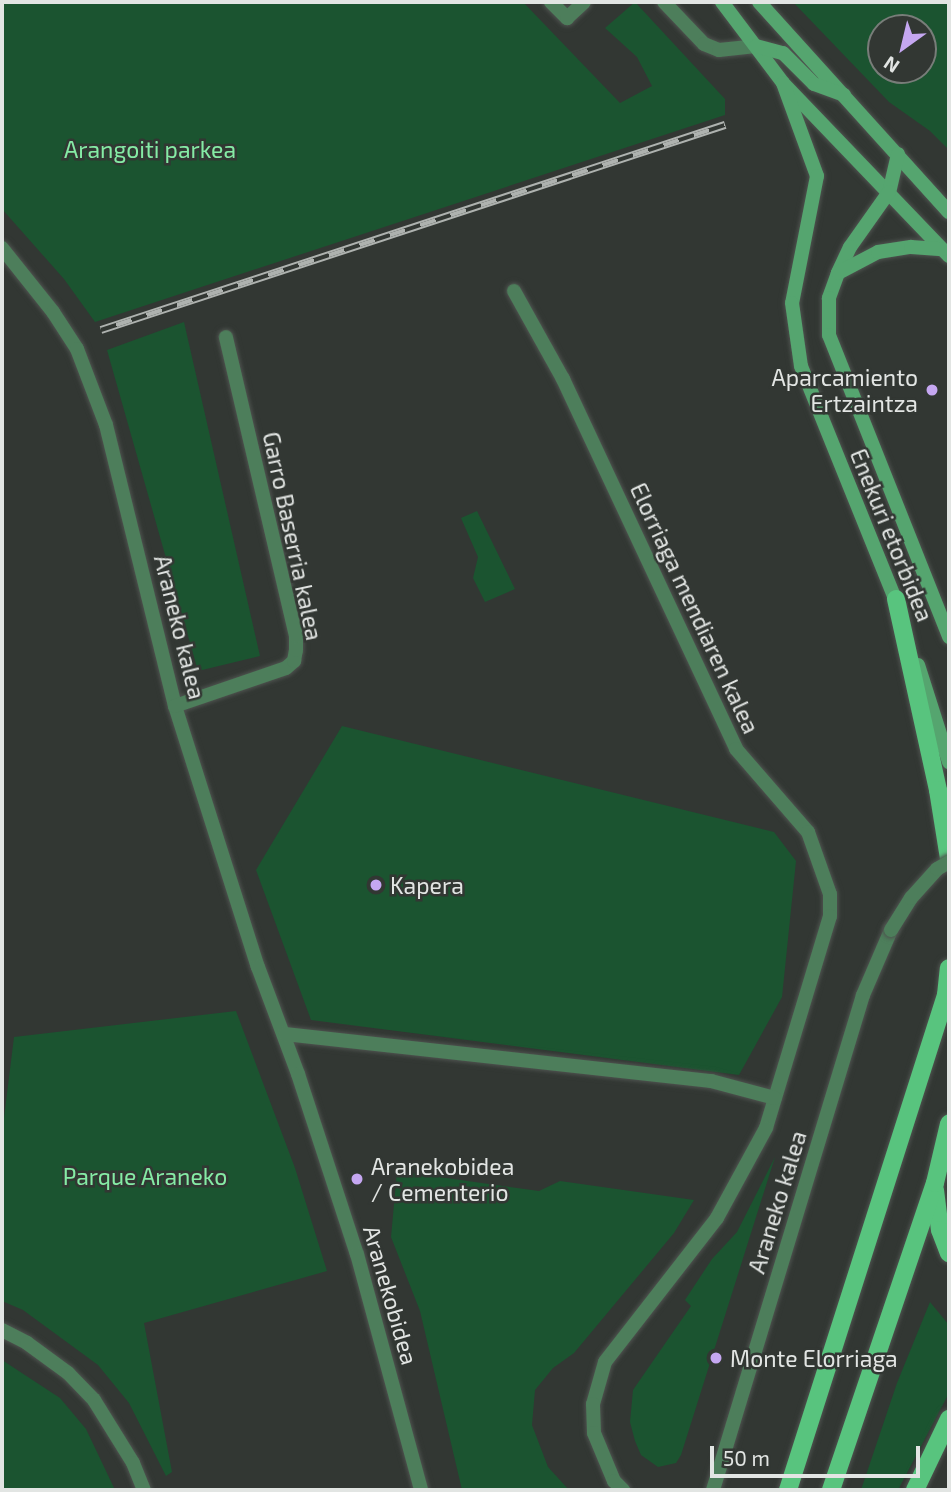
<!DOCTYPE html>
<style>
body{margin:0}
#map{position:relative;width:951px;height:1492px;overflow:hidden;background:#323733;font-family:"Exo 2",sans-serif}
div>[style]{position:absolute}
.green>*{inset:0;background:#1b5430}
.roads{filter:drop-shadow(0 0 2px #4e534f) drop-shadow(0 0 2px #4e534f)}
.street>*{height:14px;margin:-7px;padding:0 7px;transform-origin:7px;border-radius:7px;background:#4d7e5b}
.secondary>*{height:14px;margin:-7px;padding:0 7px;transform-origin:7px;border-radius:7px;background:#55a56f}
.primary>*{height:18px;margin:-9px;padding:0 9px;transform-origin:9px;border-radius:9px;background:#58c47e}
.rail>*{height:8px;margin-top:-4px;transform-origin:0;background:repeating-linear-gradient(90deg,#323733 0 16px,#aeb2af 0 32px);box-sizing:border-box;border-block:2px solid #aeb2af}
.bridges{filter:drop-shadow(0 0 2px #4e534f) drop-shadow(0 0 2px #4e534f)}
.street-bridge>*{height:14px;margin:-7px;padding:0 7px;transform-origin:7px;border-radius:7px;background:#4d7e5b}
.dots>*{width:19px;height:19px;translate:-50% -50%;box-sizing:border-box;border:4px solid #323733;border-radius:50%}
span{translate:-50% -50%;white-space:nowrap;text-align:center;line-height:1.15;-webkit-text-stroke:5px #323733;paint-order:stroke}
.park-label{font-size:23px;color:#85eba5}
.poi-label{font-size:23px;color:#e2e5e3}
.right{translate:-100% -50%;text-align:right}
.left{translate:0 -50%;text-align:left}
.street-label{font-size:23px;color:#e2e5e3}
.frame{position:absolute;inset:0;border:4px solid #e2e5e3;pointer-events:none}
.north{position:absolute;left:867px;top:14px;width:70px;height:70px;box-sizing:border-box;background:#323733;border:2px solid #787d79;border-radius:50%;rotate:214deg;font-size:19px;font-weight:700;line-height:28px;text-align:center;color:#e2e5e3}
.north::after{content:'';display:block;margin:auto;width:24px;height:32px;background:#c5a7f1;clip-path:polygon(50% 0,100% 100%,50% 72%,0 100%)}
.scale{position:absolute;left:710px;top:1446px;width:210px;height:32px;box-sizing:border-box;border:4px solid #e2e5e3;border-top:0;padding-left:9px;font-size:21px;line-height:24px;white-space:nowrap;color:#e2e5e3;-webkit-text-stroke:5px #323733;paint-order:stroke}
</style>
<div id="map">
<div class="green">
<div style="clip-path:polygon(2px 2px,523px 2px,620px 103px,652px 86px,637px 57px,605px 28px,635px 2px,725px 99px,725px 115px,95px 322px,64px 279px,2px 209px)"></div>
<div style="clip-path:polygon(evenodd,793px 2px,949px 2px,949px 150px,930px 131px,889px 102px,793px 2px,881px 28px,923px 28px,923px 70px,881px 70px,881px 28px)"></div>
<div style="clip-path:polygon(184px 322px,260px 656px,198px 671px,107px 350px)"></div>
<div style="clip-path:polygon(477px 511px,515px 589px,485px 602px,473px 578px,478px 557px,461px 518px)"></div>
<div style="clip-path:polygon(342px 726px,774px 832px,796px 861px,782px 997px,739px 1075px,311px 1020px,256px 870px)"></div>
<div style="clip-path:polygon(236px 1011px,295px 1168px,327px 1271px,144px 1323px,172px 1472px,166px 1476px,129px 1403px,98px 1365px,23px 1310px,2px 1301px,2px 1134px,14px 1037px)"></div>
<div style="clip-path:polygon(775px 1157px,681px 1455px,676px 1463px,658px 1467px,641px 1455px,635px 1441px,630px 1422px,633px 1390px,691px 1306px,685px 1300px,712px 1259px,737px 1232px)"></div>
<div style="clip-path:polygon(397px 1171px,539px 1191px,560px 1181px,694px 1200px,674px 1233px,574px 1353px,553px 1368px,535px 1390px,532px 1425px,548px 1467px,569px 1490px,462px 1490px,420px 1311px,391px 1237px)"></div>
<div style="clip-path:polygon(930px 1302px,949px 1325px,949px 1393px,898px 1490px,861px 1490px,897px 1383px)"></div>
<div style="clip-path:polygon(2px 1360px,60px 1398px,86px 1429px,115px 1490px,2px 1490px)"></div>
</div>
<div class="roads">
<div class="street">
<div style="left:551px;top:2px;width:23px;rotate:45deg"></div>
<div style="left:567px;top:18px;width:23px;rotate:-43deg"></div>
<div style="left:664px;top:2px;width:58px;rotate:46.4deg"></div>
<div style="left:704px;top:44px;width:16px;rotate:22deg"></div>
<div style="left:719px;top:50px;width:37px;rotate:-6deg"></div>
<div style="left:2px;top:248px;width:82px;rotate:51.4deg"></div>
<div style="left:53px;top:312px;width:44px;rotate:57deg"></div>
<div style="left:77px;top:349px;width:81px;rotate:69.1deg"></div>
<div style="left:106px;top:425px;width:289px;rotate:76.2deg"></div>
<div style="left:175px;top:706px;width:274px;rotate:72.4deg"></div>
<div style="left:258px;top:967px;width:114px;rotate:69.5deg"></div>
<div style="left:298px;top:1074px;width:189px;rotate:71.9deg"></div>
<div style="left:357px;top:1254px;width:245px;rotate:74.8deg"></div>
<div style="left:514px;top:291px;width:101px;rotate:60.9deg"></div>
<div style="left:563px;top:379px;width:408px;rotate:64.9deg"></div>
<div style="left:736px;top:749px;width:110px;rotate:49.1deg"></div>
<div style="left:808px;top:832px;width:66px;rotate:70.5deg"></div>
<div style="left:830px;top:894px;width:22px;rotate:90deg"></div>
<div style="left:830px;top:916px;width:221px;rotate:106.8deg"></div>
<div style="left:766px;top:1128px;width:102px;rotate:118.6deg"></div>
<div style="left:717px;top:1218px;width:182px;rotate:127.9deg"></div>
<div style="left:605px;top:1362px;width:44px;rotate:105.9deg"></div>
<div style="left:593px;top:1404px;width:29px;rotate:88deg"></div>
<div style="left:594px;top:1433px;width:52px;rotate:67.4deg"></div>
<div style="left:614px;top:1481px;width:13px;rotate:45deg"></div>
<div style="left:175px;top:706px;width:117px;rotate:-18.9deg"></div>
<div style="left:286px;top:668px;width:11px;rotate:-41deg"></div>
<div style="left:294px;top:661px;width:11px;rotate:-80deg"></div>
<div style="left:296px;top:650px;width:14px;rotate:-90deg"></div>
<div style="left:296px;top:636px;width:307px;rotate:-103.2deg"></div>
<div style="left:285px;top:1034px;width:429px;rotate:6.3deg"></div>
<div style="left:711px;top:1081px;width:66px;rotate:14.9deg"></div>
<div style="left:2px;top:1330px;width:28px;rotate:27deg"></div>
<div style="left:27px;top:1343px;width:51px;rotate:36.2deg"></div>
<div style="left:68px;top:1373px;width:37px;rotate:46deg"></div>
<div style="left:94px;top:1400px;width:74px;rotate:58.2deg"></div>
<div style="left:133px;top:1463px;width:29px;rotate:68deg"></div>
<div style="left:713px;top:1490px;width:517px;rotate:-73.14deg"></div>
<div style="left:863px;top:995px;width:71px;rotate:-66.7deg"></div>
</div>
<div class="secondary">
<div style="left:722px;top:2px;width:101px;rotate:53deg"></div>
<div style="left:783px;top:83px;width:240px;rotate:46.2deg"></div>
<div style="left:759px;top:2px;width:283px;rotate:47.9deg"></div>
<div style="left:756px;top:46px;width:28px;rotate:15deg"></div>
<div style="left:783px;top:53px;width:44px;rotate:45deg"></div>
<div style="left:814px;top:84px;width:32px;rotate:20deg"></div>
<div style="left:783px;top:83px;width:99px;rotate:69.9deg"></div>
<div style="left:817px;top:176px;width:129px;rotate:101.1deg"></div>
<div style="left:792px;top:303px;width:64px;rotate:81.9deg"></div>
<div style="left:801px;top:366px;width:262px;rotate:68deg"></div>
<div style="left:898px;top:154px;width:39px;rotate:103deg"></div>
<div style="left:889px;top:192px;width:67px;rotate:125.3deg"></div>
<div style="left:850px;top:247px;width:29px;rotate:115deg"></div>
<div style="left:838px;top:273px;width:27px;rotate:110deg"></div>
<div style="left:829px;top:298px;width:37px;rotate:90deg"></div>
<div style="left:829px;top:335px;width:325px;rotate:68.3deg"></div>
<div style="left:838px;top:273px;width:45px;rotate:-27.7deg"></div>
<div style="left:878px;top:252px;width:33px;rotate:-9deg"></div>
<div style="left:911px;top:247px;width:31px;rotate:4deg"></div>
<div style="left:918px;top:665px;width:102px;rotate:72.3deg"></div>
</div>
<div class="primary">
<div style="left:896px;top:599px;width:196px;rotate:77.6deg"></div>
<div style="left:938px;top:790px;width:70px;rotate:80.9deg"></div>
<div style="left:935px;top:1190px;width:40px;rotate:82.9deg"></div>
<div style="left:940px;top:1230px;width:25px;rotate:69deg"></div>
<div style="left:788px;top:1490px;width:520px;rotate:-72.3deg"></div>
<div style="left:946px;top:995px;width:27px;rotate:-84deg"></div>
<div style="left:831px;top:1490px;width:324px;rotate:-71.3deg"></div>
<div style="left:935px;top:1183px;width:61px;rotate:-76.7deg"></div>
<div style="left:915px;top:1490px;width:79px;rotate:-64.4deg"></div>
</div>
</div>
<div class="rail">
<div style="left:101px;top:330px;width:657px;rotate:-18.19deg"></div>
</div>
<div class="bridges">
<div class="street-bridge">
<div style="left:891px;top:930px;width:38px;rotate:-58deg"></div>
<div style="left:911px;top:898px;width:39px;rotate:-48deg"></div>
<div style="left:937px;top:869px;width:14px;rotate:-30deg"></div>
</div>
</div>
<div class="dots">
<div style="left:932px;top:390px;background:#c5a7f1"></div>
<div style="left:376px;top:885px;background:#c5a7f1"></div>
<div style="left:357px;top:1179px;background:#c5a7f1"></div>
<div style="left:716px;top:1358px;background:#c5a7f1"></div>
</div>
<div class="park-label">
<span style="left:150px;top:149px">Arangoiti parkea</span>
<span style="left:145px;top:1176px">Parque Araneko</span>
</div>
<div class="poi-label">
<span class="right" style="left:918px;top:390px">Aparcamiento<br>Ertzaintza</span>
<span class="left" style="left:390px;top:885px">Kapera</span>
<span class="left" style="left:371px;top:1179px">Aranekobidea<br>/ Cementerio</span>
<span class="left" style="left:730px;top:1358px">Monte Elorriaga</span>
</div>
<div class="street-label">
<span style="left:892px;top:535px;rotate:68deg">Enekuri etorbidea</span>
<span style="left:293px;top:536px;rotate:78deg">Garro Baserria kalea</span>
<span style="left:695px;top:608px;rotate:65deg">Elorriaga mendiaren kalea</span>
<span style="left:180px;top:627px;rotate:76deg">Araneko kalea</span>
<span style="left:777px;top:1202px;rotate:-73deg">Araneko kalea</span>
<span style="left:391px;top:1295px;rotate:74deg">Aranekobidea</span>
</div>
<div class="frame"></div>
<div class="north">N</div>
<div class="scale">50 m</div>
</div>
